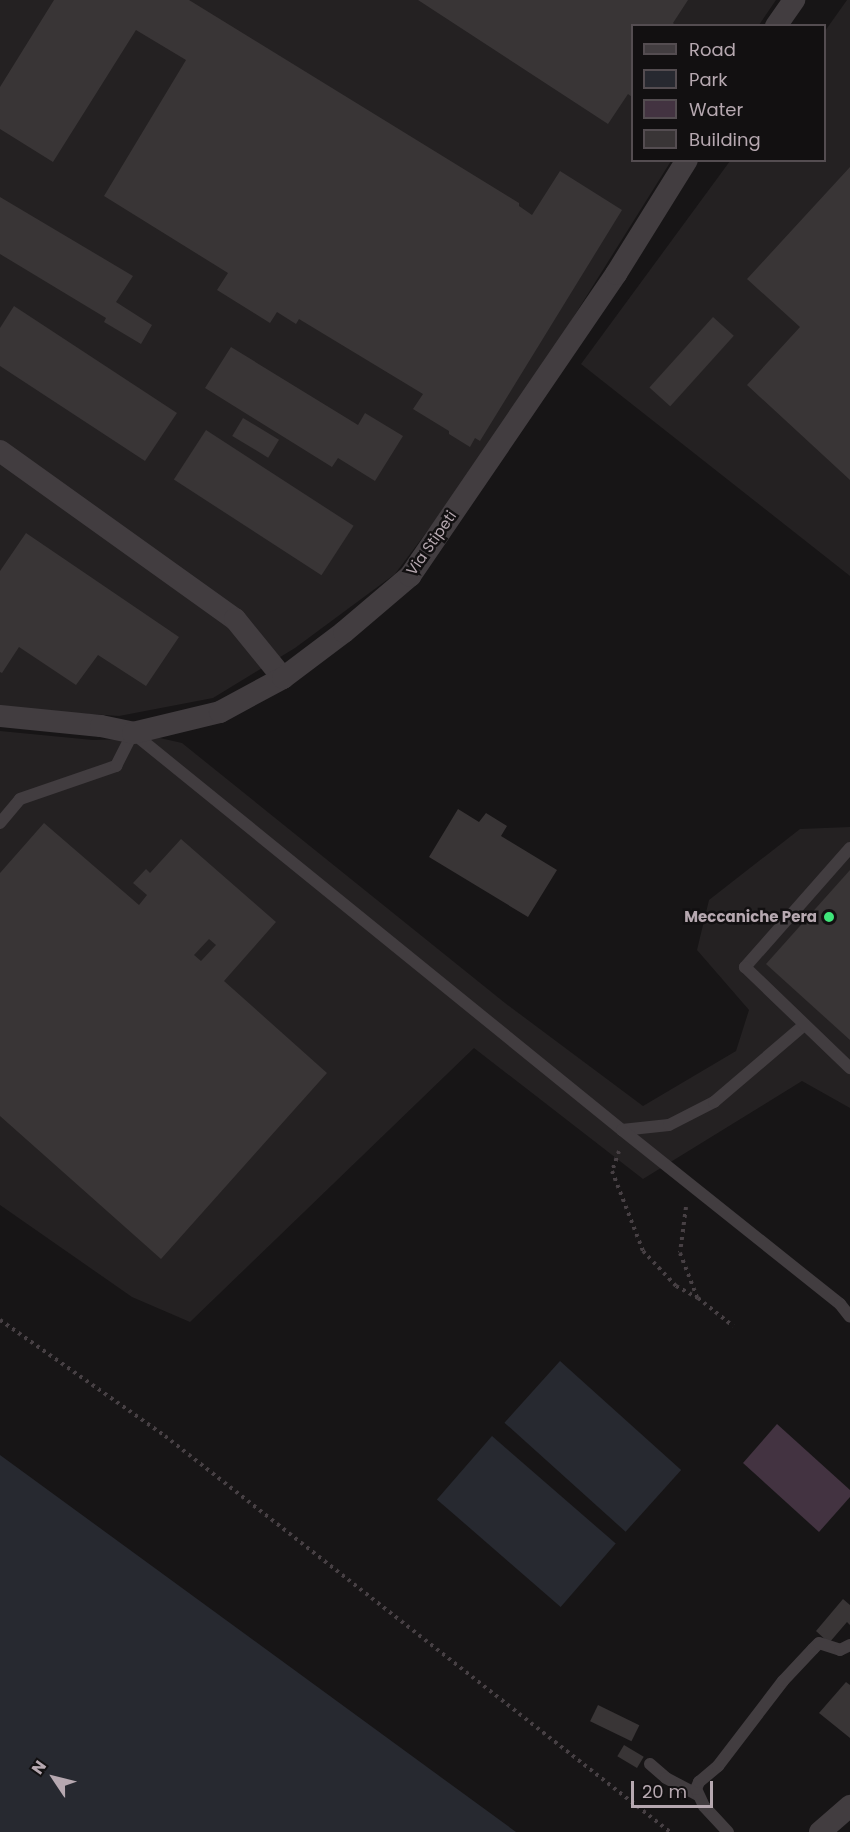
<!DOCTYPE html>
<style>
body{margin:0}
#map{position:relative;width:850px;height:1832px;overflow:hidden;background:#171516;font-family:Poppins,sans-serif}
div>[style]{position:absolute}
.built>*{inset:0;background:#242122}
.green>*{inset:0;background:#272930;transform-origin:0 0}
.water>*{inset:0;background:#433341}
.building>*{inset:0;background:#393536;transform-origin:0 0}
.path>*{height:4px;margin-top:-2px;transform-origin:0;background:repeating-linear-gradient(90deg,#474044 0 3px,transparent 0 7.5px)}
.lane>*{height:12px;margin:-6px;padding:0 6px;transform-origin:6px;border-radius:6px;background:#423d40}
.street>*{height:22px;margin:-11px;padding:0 11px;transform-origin:11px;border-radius:11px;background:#423d40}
.dots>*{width:16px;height:16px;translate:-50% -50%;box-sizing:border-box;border:3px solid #121011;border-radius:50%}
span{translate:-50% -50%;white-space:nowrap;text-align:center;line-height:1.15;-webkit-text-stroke:5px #121011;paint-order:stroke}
.street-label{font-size:15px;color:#b6a8b0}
.poi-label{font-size:15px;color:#b6a8b0;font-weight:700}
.right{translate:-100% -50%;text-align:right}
.legend{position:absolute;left:631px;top:24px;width:195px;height:138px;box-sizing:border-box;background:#121011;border:2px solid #544d51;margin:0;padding:8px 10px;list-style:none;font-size:18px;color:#b6a8b0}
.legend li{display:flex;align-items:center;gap:12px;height:30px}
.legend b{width:30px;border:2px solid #544d51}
.north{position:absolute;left:24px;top:1748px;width:60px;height:60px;-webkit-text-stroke:4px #121011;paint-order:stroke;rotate:305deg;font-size:16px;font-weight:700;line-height:24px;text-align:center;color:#b6a8b0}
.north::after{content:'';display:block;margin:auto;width:21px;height:27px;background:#b6a8b0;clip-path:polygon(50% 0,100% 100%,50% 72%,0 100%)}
.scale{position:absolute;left:631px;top:1781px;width:82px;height:27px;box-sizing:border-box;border:3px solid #b6a8b0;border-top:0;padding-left:8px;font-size:18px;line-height:21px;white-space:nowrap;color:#b6a8b0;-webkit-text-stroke:4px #121011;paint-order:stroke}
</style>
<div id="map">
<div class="built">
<div style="clip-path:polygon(0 0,776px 0,759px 25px,632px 26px,632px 160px,671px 161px,501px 433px,395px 574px,295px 648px,213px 698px,119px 716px,0 708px)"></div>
<div style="clip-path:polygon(847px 0,850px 0,850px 576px,581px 364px,730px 161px,824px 160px,825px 31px)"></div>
<div style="clip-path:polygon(0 731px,93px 740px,160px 738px,182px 743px,505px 1003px,643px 1106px,736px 1051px,749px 1010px,697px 950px,709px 900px,800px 829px,850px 827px,850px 1108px,802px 1081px,643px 1179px,474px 1048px,190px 1322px,132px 1297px,0 1205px)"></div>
</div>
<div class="green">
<div style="left:560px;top:1361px;width:163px;height:83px;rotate:42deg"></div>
<div style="left:492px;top:1436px;width:164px;height:84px;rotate:41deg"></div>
<div style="clip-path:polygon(0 1455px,516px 1832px,0 1832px)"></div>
</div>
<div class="water">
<div style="clip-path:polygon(777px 1424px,850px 1490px,850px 1497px,819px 1532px,743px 1463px)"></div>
</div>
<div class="building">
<div style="clip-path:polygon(54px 0,189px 0,519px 203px,519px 206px,532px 215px,560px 171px,622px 210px,480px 441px,475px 438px,470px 447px,449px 434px,449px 431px,413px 409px,423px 394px,299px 319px,296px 324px,277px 312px,270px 323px,217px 290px,228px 273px,104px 196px,186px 60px,136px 30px,53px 162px,0 129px,0 87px)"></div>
<div style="clip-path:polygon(418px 0,688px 0,673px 23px,676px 26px,632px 26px,632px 97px,628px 94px,608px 124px)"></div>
<div style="clip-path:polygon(850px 167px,850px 480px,747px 385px,800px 327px,747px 279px)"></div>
<div style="clip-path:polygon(0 197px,133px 276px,116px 302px,152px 325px,141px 344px,104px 322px,106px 318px,0 254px)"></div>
<div style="clip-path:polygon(14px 306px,177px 413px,145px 461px,0 366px,0 328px)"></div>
<div style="left:713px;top:317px;width:28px;height:95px;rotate:42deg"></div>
<div style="clip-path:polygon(231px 347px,358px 425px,365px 413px,403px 436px,375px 481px,338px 458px,332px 467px,205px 388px)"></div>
<div style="left:243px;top:418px;width:42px;height:21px;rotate:31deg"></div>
<div style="left:206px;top:430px;width:176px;height:59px;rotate:33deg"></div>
<div style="clip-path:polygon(26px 533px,179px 637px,146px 686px,98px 655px,76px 685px,19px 647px,2px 673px,0 672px,0 571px)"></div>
<div style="clip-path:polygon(458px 809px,479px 822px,486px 813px,507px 826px,501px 836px,557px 870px,528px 917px,429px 857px)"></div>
<div style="clip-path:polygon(evenodd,44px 823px,139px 905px,147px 895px,133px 883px,146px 869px,150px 873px,181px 839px,276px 922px,224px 981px,327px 1073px,161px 1259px,0 1116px,0 873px,44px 823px,209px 939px,216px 945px,201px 961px,194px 955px,209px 939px)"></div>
<div style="clip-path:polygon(850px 870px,850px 1040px,766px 964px)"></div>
<div style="clip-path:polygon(843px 1599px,850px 1605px,850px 1625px,847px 1622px,829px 1643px,816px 1631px)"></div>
<div style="clip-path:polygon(846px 1682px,850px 1685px,850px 1738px,819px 1713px)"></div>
<div style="left:598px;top:1705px;width:46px;height:18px;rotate:26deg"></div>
<div style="left:624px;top:1745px;width:23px;height:13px;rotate:31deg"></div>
</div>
<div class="path">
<div style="left:619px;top:1151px;width:21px;rotate:109deg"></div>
<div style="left:612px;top:1171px;width:86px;rotate:68.8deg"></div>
<div style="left:643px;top:1251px;width:48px;rotate:46.7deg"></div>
<div style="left:676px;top:1286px;width:25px;rotate:29deg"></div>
<div style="left:698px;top:1298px;width:45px;rotate:38.7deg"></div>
<div style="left:686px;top:1207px;width:46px;rotate:97.4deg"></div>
<div style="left:680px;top:1253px;width:47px;rotate:68.9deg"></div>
<div style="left:0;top:1320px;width:202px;rotate:35.1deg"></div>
<div style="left:165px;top:1436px;width:642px;rotate:38.1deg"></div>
</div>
<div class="lane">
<div style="left:0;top:823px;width:31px;rotate:-50deg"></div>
<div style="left:20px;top:799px;width:102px;rotate:-19deg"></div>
<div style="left:116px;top:766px;width:37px;rotate:-63deg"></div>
<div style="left:133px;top:733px;width:630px;rotate:39.07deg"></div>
<div style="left:622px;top:1130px;width:47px;rotate:-6.1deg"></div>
<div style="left:669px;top:1125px;width:51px;rotate:-27.1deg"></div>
<div style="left:714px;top:1102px;width:118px;rotate:-40.5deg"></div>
<div style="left:850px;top:848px;width:159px;rotate:131.4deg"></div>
<div style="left:745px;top:967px;width:146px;rotate:43.9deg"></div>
<div style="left:622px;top:1130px;width:279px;rotate:38.6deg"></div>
<div style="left:840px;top:1304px;width:16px;rotate:52deg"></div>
<div style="left:650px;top:1764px;width:21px;rotate:41deg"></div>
<div style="left:666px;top:1778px;width:36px;rotate:28deg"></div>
<div style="left:728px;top:1832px;width:35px;rotate:-133deg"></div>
<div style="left:704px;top:1806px;width:19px;rotate:-115deg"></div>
<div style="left:696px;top:1789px;width:8px;rotate:-67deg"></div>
<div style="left:699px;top:1782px;width:25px;rotate:-40deg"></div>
<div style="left:718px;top:1766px;width:107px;rotate:-52.6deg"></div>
<div style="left:783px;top:1681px;width:44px;rotate:-46.8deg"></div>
<div style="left:813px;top:1649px;width:8px;rotate:-45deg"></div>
<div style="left:819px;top:1643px;width:22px;rotate:18deg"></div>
<div style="left:840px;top:1650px;width:11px;rotate:-27deg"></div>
</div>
<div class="street">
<div style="left:776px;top:26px;width:32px;rotate:-55deg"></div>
<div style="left:0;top:451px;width:289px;rotate:35.6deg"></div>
<div style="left:235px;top:619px;width:76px;rotate:50.9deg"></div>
<div style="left:0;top:716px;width:101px;rotate:5.7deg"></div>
<div style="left:101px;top:726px;width:33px;rotate:12deg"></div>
<div style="left:133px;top:733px;width:89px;rotate:-13.6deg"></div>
<div style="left:220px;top:712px;width:72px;rotate:-28.4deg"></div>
<div style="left:283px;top:678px;width:76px;rotate:-37deg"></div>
<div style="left:344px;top:632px;width:87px;rotate:-40.3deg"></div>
<div style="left:410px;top:576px;width:366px;rotate:-55.7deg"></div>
<div style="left:616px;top:274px;width:134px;rotate:-58.1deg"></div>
<div style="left:820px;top:1832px;width:40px;rotate:-41deg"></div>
</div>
<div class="dots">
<div style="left:829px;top:917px;background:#3fe57a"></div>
</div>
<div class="street-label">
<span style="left:431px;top:543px;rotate:-55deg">Via Stipeti</span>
</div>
<div class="poi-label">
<span class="right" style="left:817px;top:917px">Meccaniche Pera</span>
</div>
<ul class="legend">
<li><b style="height:8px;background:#423d40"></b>Road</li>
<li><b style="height:16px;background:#272930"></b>Park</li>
<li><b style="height:16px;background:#433341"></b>Water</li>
<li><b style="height:16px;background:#393536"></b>Building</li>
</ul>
<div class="north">N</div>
<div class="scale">20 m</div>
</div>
